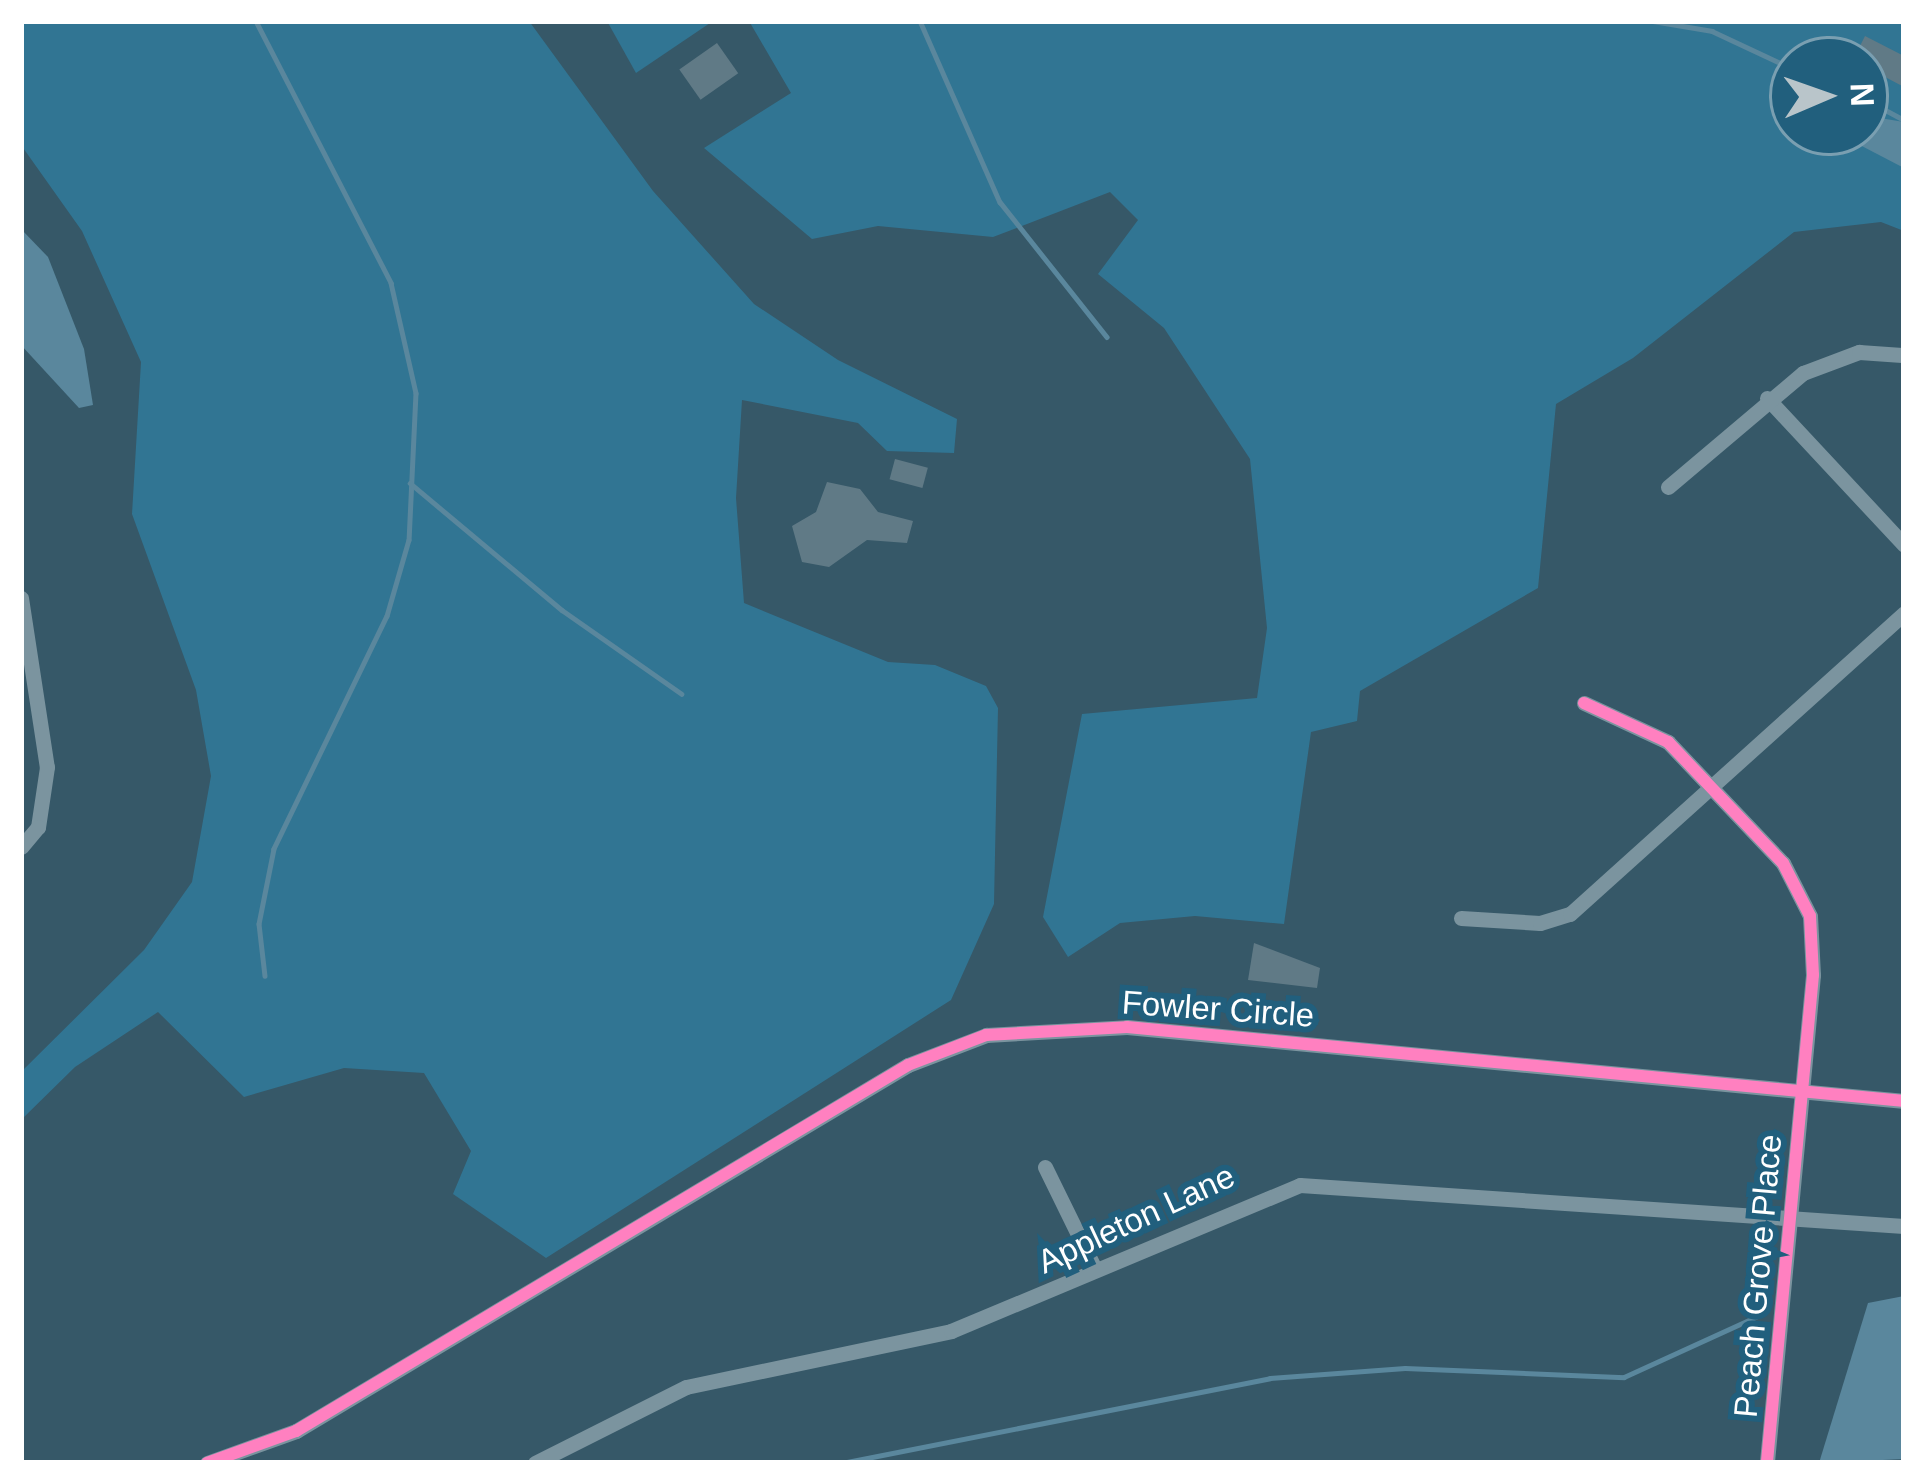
<!DOCTYPE html>
<style>
body{margin:0}
#map{position:relative;width:1925px;height:1484px;overflow:hidden;background:#365868;font-family:Helvetica,sans-serif}
div>[style]{position:absolute}
.green>*{inset:0;background:#317593}
.water>*{inset:0;background:#5a879d}
.stream>*{height:4.5px;margin:-2.25px;padding:0 2.25px;transform-origin:2.25px;border-radius:2.25px;background:#5a879d}
.building>*{inset:0;background:#607a86;transform-origin:0 0}
.street>*{height:15px;margin:-7.5px;padding:0 7.5px;transform-origin:7.5px;border-radius:7.5px;background:#7b949f}
.cycleway>*{height:12px;margin:-6px;padding:0 6px;transform-origin:6px;border-radius:6px;background:#ff80c0}
span{translate:-50% -50%;white-space:nowrap;text-align:center;line-height:1.15;-webkit-text-stroke:12px #215f7d;paint-order:stroke}
.street-label{font-size:33px;color:#fff}
.frame{position:absolute;inset:0;border:24px solid #fff;pointer-events:none}
.north{position:absolute;left:1769px;top:36px;width:120px;height:120px;box-sizing:border-box;background:#215f7d;border:3px solid #7a9fb1;border-radius:50%;rotate:88deg;font-size:33px;font-weight:700;line-height:48px;text-align:center;color:#fff}
.north::after{content:'';display:block;margin:auto;width:42px;height:54px;background:#b9c5ca;clip-path:polygon(50% 0,100% 100%,50% 72%,0 100%)}
</style>
<div id="map">
<div class="green">
<div style="clip-path:polygon(21px 21px,529px 21px,653px 191px,754px 304px,838px 360px,957px 419px,954px 453px,887px 451px,858px 423px,742px 400px,736px 498px,744px 603px,888px 662px,935px 665px,986px 686px,998px 708px,994px 904px,951px 1000px,546px 1258px,453px 1194px,471px 1151px,424px 1073px,344px 1068px,244px 1097px,158px 1012px,75px 1067px,21px 1120px,21px 1072px,144px 950px,192px 882px,211px 776px,196px 690px,132px 514px,141px 362px,82px 231px,21px 145px)"></div>
<div style="clip-path:polygon(607px 21px,713px 21px,636px 73px)"></div>
<div style="clip-path:polygon(evenodd,749px 21px,1904px 21px,1904px 231px,1881px 222px,1794px 232px,1633px 358px,1556px 404px,1538px 588px,1360px 691px,1357px 721px,1311px 732px,1284px 924px,1195px 916px,1120px 923px,1068px 957px,1043px 917px,1082px 714px,1257px 698px,1267px 628px,1250px 459px,1164px 328px,1098px 274px,1138px 220px,1110px 192px,993px 237px,878px 226px,812px 239px,704px 148px,791px 93px,749px 21px,1793px 60px,1865px 60px,1865px 132px,1793px 132px,1793px 60px)"></div>
</div>
<div class="water">
<div style="clip-path:polygon(1880px 118px,1904px 122px,1904px 168px,1856px 143px)"></div>
<div style="clip-path:polygon(21px 229px,48px 257px,84px 349px,93px 405px,79px 408px,21px 345px)"></div>
<div style="clip-path:polygon(1904px 1296px,1904px 1459px,1819px 1463px,1868px 1303px)"></div>
</div>
<div class="stream">
<div style="left:256px;top:21px;width:295px;rotate:62.7deg"></div>
<div style="left:391px;top:283px;width:113px;rotate:77.2deg"></div>
<div style="left:416px;top:393px;width:147px;rotate:92.7deg"></div>
<div style="left:409px;top:540px;width:79px;rotate:106.1deg"></div>
<div style="left:387px;top:616px;width:259px;rotate:115.9deg"></div>
<div style="left:274px;top:849px;width:76px;rotate:101.3deg"></div>
<div style="left:259px;top:924px;width:52px;rotate:83.4deg"></div>
<div style="left:920px;top:21px;width:198px;rotate:66.2deg"></div>
<div style="left:1000px;top:202px;width:172px;rotate:51.6deg"></div>
<div style="left:1653px;top:21px;width:60px;rotate:9.6deg"></div>
<div style="left:1712px;top:31px;width:89px;rotate:25.1deg"></div>
<div style="left:1865px;top:99px;width:44px;rotate:28.3deg"></div>
<div style="left:410px;top:483px;width:198px;rotate:39.9deg"></div>
<div style="left:562px;top:610px;width:146px;rotate:35deg"></div>
<div style="left:842px;top:1463px;width:436px;rotate:-11.2deg"></div>
<div style="left:1270px;top:1378px;width:135px;rotate:-4.2deg"></div>
<div style="left:1405px;top:1368px;width:219px;rotate:2.4deg"></div>
<div style="left:1624px;top:1377px;width:147px;rotate:-24.5deg"></div>
</div>
<div class="building">
<div style="clip-path:polygon(1865px 36px,1904px 56px,1904px 87px,1853px 60px)"></div>
<div style="left:717px;top:43px;width:37px;height:46px;rotate:55deg"></div>
<div style="left:895px;top:459px;width:34px;height:21px;rotate:15deg"></div>
<div style="clip-path:polygon(827px 482px,860px 489px,878px 512px,913px 521px,907px 543px,867px 540px,829px 567px,802px 562px,792px 526px,816px 512px)"></div>
<div style="clip-path:polygon(1254px 943px,1320px 968px,1317px 988px,1248px 980px)"></div>
</div>
<div class="street">
<div style="left:1767px;top:398px;width:201px;rotate:47deg"></div>
<div style="left:1668px;top:487px;width:177px;rotate:-40.2deg"></div>
<div style="left:1803px;top:373px;width:60px;rotate:-20.6deg"></div>
<div style="left:1859px;top:352px;width:43px;rotate:4deg"></div>
<div style="left:21px;top:598px;width:171px;rotate:81.3deg"></div>
<div style="left:47px;top:767px;width:61px;rotate:98.5deg"></div>
<div style="left:38px;top:827px;width:26px;rotate:130deg"></div>
<div style="left:1584px;top:703px;width:93px;rotate:24.9deg"></div>
<div style="left:1668px;top:742px;width:167px;rotate:46.5deg"></div>
<div style="left:1783px;top:863px;width:59px;rotate:63deg"></div>
<div style="left:1810px;top:916px;width:59px;rotate:87.1deg"></div>
<div style="left:1813px;top:975px;width:490px;rotate:95.4deg"></div>
<div style="left:1461px;top:918px;width:79px;rotate:3.6deg"></div>
<div style="left:1540px;top:923px;width:31px;rotate:-17deg"></div>
<div style="left:1570px;top:914px;width:450px;rotate:-42deg"></div>
<div style="left:1045px;top:1167px;width:114px;rotate:63.9deg"></div>
<div style="left:207px;top:1463px;width:95px;rotate:-19.8deg"></div>
<div style="left:296px;top:1431px;width:713px;rotate:-30.88deg"></div>
<div style="left:908px;top:1065px;width:84px;rotate:-21deg"></div>
<div style="left:986px;top:1035px;width:141px;rotate:-3.2deg"></div>
<div style="left:1127px;top:1027px;width:781px;rotate:5.44deg"></div>
<div style="left:535px;top:1463px;width:169px;rotate:-26.7deg"></div>
<div style="left:686px;top:1387px;width:271px;rotate:-11.9deg"></div>
<div style="left:951px;top:1331px;width:378px;rotate:-22.7deg"></div>
<div style="left:1300px;top:1185px;width:605px;rotate:3.88deg"></div>
</div>
<div class="cycleway">
<div style="left:1584px;top:703px;width:93px;rotate:24.9deg"></div>
<div style="left:1668px;top:742px;width:167px;rotate:46.5deg"></div>
<div style="left:1783px;top:863px;width:59px;rotate:63deg"></div>
<div style="left:1810px;top:916px;width:59px;rotate:87.1deg"></div>
<div style="left:1813px;top:975px;width:490px;rotate:95.4deg"></div>
<div style="left:207px;top:1463px;width:95px;rotate:-19.8deg"></div>
<div style="left:296px;top:1431px;width:713px;rotate:-30.88deg"></div>
<div style="left:908px;top:1065px;width:84px;rotate:-21deg"></div>
<div style="left:986px;top:1035px;width:141px;rotate:-3.2deg"></div>
<div style="left:1127px;top:1027px;width:781px;rotate:5.44deg"></div>
</div>
<div class="street-label">
<span style="left:1218px;top:1009px;rotate:4deg">Fowler Circle</span>
<span style="left:1136px;top:1219px;rotate:-25deg">Appleton Lane</span>
<span style="left:1758px;top:1276px;rotate:-85deg">Peach Grove Place</span>
</div>
<div class="frame"></div>
<div class="north">N</div>
</div>
